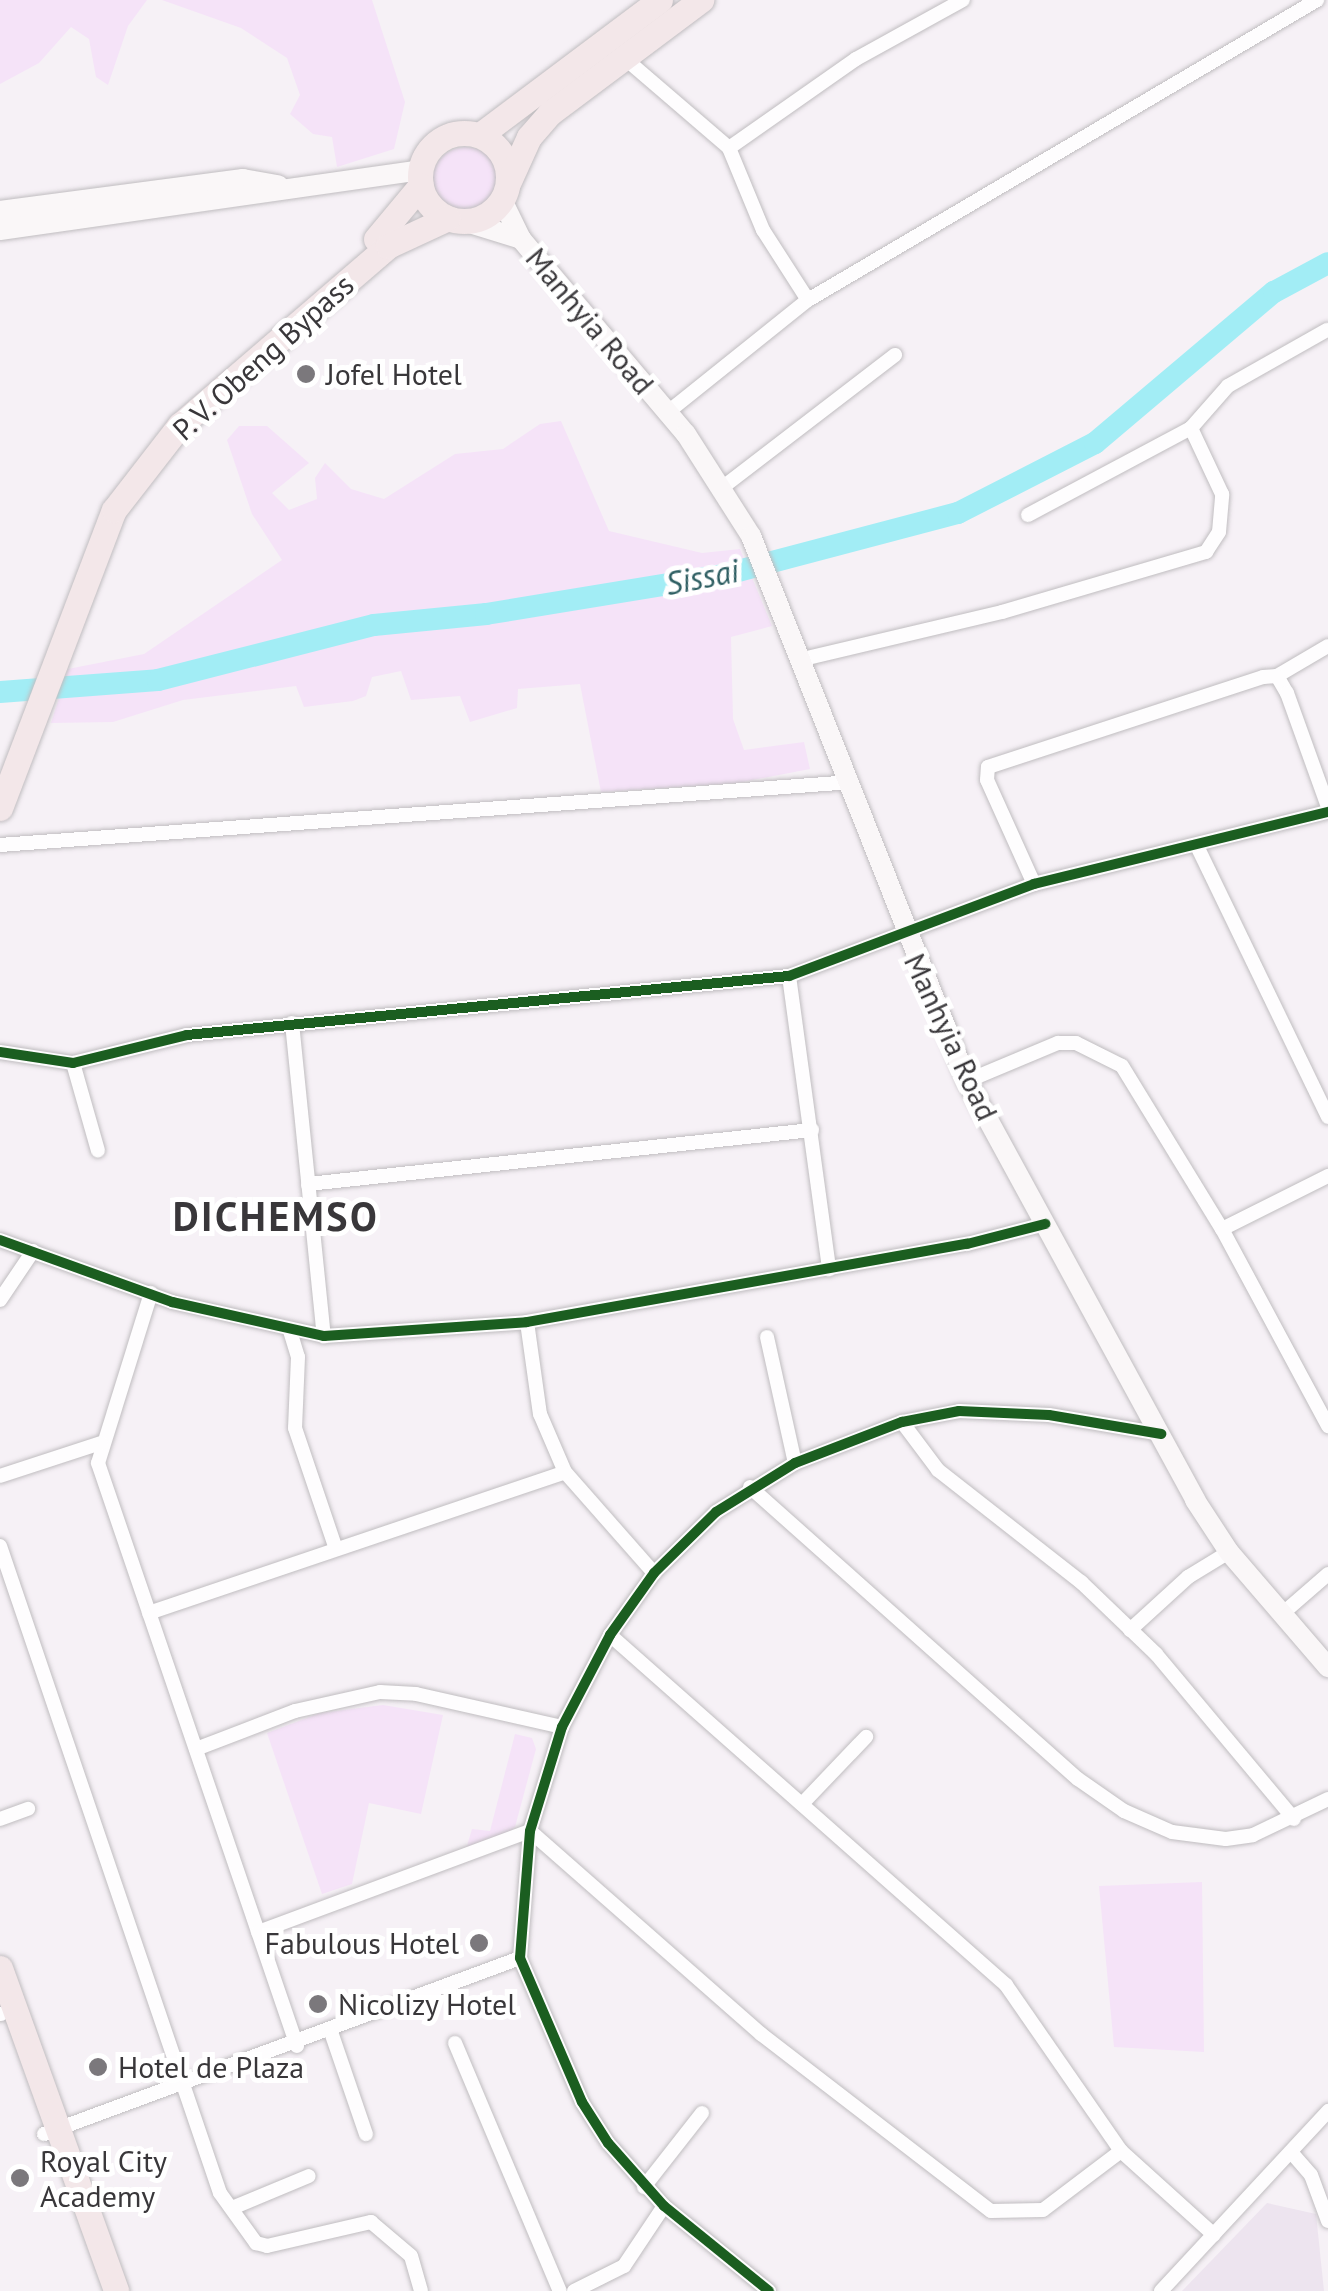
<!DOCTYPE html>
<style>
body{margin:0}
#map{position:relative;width:1328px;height:2291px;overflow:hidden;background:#f6f1f6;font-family:"PT Sans",sans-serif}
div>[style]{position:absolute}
.built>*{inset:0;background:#ede4ef}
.green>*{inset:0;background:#f5e3f8}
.round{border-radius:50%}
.river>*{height:22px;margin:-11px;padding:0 11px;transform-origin:11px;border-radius:11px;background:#a2edf5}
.roads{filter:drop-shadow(0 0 2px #c0bdc0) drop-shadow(0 0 2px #c0bdc0)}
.street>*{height:14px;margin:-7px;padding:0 7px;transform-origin:7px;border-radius:7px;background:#fefdfe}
.secondary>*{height:20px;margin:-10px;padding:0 10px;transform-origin:10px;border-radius:10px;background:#faf7f8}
.highway>*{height:25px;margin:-12.5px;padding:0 12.5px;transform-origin:12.5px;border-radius:12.5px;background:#f3e7e9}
.highway>.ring{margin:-12.5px;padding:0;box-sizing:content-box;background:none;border:25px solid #f3e7e9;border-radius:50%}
.cycleway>*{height:10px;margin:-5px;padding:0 5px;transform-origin:5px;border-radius:5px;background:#1b5e20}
.dots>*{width:28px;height:28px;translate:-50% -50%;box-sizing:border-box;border:5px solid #fff;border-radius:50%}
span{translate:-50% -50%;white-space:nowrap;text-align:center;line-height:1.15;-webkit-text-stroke:10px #fff;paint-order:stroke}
.street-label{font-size:30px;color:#39373a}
.poi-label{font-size:30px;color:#39373a}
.left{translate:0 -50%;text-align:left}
.right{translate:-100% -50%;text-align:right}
.water-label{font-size:32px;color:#2e5e62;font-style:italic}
.district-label{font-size:40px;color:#39373a;font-weight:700;letter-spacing:2.5px}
</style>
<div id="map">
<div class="built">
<div style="clip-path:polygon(1267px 2203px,1316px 2214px,1324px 2291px,1182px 2291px)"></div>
</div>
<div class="green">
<div style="clip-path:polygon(0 0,147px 0,128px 26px,108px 85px,96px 77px,89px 39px,71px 27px,39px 63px,0 84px)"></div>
<div style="clip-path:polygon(162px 0,372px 0,405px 102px,394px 149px,337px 167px,332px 137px,313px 134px,290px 114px,300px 95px,287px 58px,241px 28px)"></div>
<div class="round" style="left:432px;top:147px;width:68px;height:68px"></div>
<div style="clip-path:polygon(561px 421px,609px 531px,702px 553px,740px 549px,772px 626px,731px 637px,733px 719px,744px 750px,804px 742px,810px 769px,737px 783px,601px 792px,580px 684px,518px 689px,517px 708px,470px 722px,460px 696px,411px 700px,401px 671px,372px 677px,366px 696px,353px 701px,304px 707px,296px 686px,183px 700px,113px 722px,51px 723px,68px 669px,144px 654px,282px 560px,252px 514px,227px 440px,239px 426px,267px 426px,309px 463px,272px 493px,289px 510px,317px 499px,315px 478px,325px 463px,351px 489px,384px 499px,455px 454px,503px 449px,540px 424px)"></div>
<div style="clip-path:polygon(383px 1705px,443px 1715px,421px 1814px,369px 1803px,352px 1884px,322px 1894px,267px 1733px,320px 1713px)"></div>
<div style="clip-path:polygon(515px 1734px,532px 1738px,536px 1749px,515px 1827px,498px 1841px,466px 1849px,472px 1829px,490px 1831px)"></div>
<div style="clip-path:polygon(1202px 1882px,1204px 2052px,1114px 2047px,1099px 1886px)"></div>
</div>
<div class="river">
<div style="left:0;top:692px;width:158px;rotate:-4.3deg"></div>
<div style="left:158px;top:680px;width:223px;rotate:-14.3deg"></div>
<div style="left:374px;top:625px;width:113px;rotate:-5.6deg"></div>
<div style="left:486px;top:614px;width:240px;rotate:-9.3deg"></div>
<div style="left:723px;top:575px;width:243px;rotate:-14.8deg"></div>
<div style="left:958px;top:513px;width:154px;rotate:-27.1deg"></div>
<div style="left:1095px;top:443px;width:234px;rotate:-40.2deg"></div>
<div style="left:1274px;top:292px;width:61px;rotate:-28.2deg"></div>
</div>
<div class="roads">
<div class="street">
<div style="left:621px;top:55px;width:143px;rotate:40.7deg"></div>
<div style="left:729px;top:148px;width:89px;rotate:67.5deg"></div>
<div style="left:763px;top:230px;width:83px;rotate:57.3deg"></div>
<div style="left:729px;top:148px;width:155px;rotate:-35deg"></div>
<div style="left:856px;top:59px;width:122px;rotate:-28.9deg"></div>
<div style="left:668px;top:412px;width:179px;rotate:-38.7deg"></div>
<div style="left:808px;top:300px;width:591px;rotate:-30.51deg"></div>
<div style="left:723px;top:487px;width:217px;rotate:-37.5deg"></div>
<div style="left:1028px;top:515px;width:185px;rotate:-28.1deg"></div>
<div style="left:803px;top:659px;width:204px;rotate:-13.3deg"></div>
<div style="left:1002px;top:612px;width:213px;rotate:-16.4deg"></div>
<div style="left:1206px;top:552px;width:24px;rotate:-57deg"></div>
<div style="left:1219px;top:532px;width:38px;rotate:-85deg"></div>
<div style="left:1222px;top:494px;width:73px;rotate:-115.2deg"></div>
<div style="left:1191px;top:428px;width:56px;rotate:-48.6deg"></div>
<div style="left:1228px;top:386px;width:114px;rotate:-29.5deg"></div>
<div style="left:1277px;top:676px;width:59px;rotate:-30.5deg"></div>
<div style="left:0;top:845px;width:854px;rotate:-4.23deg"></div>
<div style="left:1197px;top:846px;width:301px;rotate:64.2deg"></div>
<div style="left:1034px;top:884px;width:114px;rotate:-114.3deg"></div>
<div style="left:987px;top:780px;width:13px;rotate:-86deg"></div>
<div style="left:988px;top:767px;width:289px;rotate:-18.1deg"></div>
<div style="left:1263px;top:677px;width:14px;rotate:-4deg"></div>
<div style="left:1277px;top:676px;width:20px;rotate:60deg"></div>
<div style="left:1287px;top:693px;width:121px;rotate:70.2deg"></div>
<div style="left:789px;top:976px;width:296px;rotate:82.2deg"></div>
<div style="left:292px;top:1023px;width:315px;rotate:84.2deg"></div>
<div style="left:0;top:1052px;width:74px;rotate:8.6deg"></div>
<div style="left:73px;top:1063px;width:117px;rotate:-13.8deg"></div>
<div style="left:187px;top:1035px;width:605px;rotate:-5.6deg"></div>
<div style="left:789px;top:976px;width:262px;rotate:-20.6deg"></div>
<div style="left:1034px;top:884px;width:303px;rotate:-13.8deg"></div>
<div style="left:73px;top:1063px;width:91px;rotate:74.1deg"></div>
<div style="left:967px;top:1081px;width:99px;rotate:-22.7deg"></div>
<div style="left:1058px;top:1043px;width:18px"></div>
<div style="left:1076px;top:1043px;width:51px;rotate:26.6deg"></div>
<div style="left:1122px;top:1066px;width:191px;rotate:58.5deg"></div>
<div style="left:1222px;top:1229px;width:224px;rotate:61.7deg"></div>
<div style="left:308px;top:1184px;width:507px;rotate:-6.12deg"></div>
<div style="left:1222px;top:1229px;width:119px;rotate:-26.6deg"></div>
<div style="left:0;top:1240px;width:183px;rotate:19.8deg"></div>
<div style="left:172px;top:1302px;width:156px;rotate:12.6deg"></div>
<div style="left:324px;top:1336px;width:203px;rotate:-3.9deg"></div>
<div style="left:527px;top:1322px;width:447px;rotate:-10.1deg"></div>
<div style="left:967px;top:1244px;width:81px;rotate:-14.4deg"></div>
<div style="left:151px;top:1293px;width:178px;rotate:107.3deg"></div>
<div style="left:98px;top:1463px;width:616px;rotate:71.15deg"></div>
<div style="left:0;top:1300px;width:59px;rotate:-56deg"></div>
<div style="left:527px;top:1322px;width:93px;rotate:82deg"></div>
<div style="left:540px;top:1414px;width:63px;rotate:66.7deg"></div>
<div style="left:565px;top:1472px;width:135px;rotate:48.6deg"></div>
<div style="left:290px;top:1331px;width:27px;rotate:73deg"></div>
<div style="left:298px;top:1357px;width:71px;rotate:92.4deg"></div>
<div style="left:295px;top:1428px;width:128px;rotate:71.3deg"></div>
<div style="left:767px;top:1337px;width:129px;rotate:77.5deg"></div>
<div style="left:902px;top:1422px;width:60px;rotate:53.1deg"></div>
<div style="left:938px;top:1470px;width:182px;rotate:38.1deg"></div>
<div style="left:1081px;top:1582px;width:104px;rotate:43.8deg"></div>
<div style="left:1156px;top:1654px;width:215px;rotate:50.1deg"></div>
<div style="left:0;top:1476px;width:106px;rotate:-18.1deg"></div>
<div style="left:750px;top:1487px;width:439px;rotate:41.7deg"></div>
<div style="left:1078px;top:1779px;width:56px;rotate:34.8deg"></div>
<div style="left:1124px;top:1811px;width:52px;rotate:23.6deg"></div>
<div style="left:1172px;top:1832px;width:54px;rotate:7.4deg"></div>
<div style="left:1226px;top:1839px;width:27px;rotate:-8deg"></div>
<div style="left:1253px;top:1835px;width:83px;rotate:-25.6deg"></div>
<div style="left:0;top:1546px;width:683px;rotate:71.22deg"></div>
<div style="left:220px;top:2193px;width:62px;rotate:54.2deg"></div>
<div style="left:256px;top:2243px;width:11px;rotate:15deg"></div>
<div style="left:267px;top:2246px;width:107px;rotate:-13deg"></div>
<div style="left:371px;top:2222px;width:52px;rotate:40.4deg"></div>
<div style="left:411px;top:2256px;width:36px;rotate:74deg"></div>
<div style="left:149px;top:1613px;width:439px;rotate:-18.7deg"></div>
<div style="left:1282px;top:1614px;width:61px;rotate:-41deg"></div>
<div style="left:1130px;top:1630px;width:79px;rotate:-42.4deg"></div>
<div style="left:1188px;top:1577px;width:48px;rotate:-31.4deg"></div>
<div style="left:610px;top:1635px;width:529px;rotate:41.47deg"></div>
<div style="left:1006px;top:1985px;width:202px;rotate:55.3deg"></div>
<div style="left:1121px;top:2151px;width:125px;rotate:42.1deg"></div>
<div style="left:196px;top:1749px;width:106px;rotate:-21deg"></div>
<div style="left:295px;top:1711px;width:87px;rotate:-12.6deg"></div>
<div style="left:380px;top:1692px;width:36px;rotate:3deg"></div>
<div style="left:416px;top:1694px;width:150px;rotate:12.7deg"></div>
<div style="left:802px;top:1804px;width:93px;rotate:-46.3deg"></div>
<div style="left:0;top:1819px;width:30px;rotate:-20deg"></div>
<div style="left:258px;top:1932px;width:290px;rotate:-20.4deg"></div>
<div style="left:530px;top:1831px;width:308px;rotate:41.3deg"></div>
<div style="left:761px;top:2034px;width:290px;rotate:37.6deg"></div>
<div style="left:991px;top:2211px;width:52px;rotate:-1.1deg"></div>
<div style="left:1043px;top:2210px;width:98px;rotate:-37.1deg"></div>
<div style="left:0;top:2014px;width:1px"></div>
<div style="left:331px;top:2032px;width:108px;rotate:71.1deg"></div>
<div style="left:455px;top:2043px;width:269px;rotate:67.1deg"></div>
<div style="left:44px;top:2134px;width:507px;rotate:-20.29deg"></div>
<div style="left:1291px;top:2152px;width:30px;rotate:49deg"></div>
<div style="left:1311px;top:2175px;width:49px;rotate:69.7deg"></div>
<div style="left:644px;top:2187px;width:94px;rotate:-51.9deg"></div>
<div style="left:232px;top:2208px;width:83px;rotate:-22.6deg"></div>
<div style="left:574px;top:2291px;width:56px;rotate:-26.6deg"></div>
<div style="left:624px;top:2266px;width:72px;rotate:-56.3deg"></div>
<div style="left:769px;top:2291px;width:135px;rotate:-141deg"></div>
<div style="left:664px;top:2206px;width:84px;rotate:-131.6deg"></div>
<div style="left:608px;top:2143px;width:49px;rotate:-122.4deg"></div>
<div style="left:582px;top:2102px;width:157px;rotate:-113.3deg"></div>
<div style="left:520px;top:1958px;width:127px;rotate:-85.5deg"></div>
<div style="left:530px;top:1831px;width:109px;rotate:-72.9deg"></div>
<div style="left:562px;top:1727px;width:104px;rotate:-62.4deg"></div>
<div style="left:610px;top:1635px;width:76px;rotate:-54.6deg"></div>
<div style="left:654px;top:1573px;width:87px;rotate:-44.5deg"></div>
<div style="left:716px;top:1512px;width:93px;rotate:-31.8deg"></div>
<div style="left:795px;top:1463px;width:115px;rotate:-21deg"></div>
<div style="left:902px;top:1422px;width:58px;rotate:-10.9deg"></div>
<div style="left:959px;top:1411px;width:90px;rotate:2.5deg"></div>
<div style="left:1049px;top:1415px;width:114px;rotate:9.6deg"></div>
<div style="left:1161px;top:2291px;width:246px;rotate:-47.1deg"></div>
</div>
<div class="secondary">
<div style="left:502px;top:200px;width:43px;rotate:64deg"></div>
<div style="left:521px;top:239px;width:255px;rotate:49.8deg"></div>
<div style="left:686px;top:434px;width:121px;rotate:57.5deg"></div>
<div style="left:751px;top:536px;width:586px;rotate:68.38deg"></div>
<div style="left:967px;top:1081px;width:477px;rotate:61.4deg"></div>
<div style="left:1195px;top:1500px;width:62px;rotate:56.8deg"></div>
<div style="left:1229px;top:1552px;width:152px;rotate:49.3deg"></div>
<div style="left:0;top:211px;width:245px;rotate:-7.5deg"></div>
<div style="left:243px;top:179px;width:36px;rotate:10deg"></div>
<div style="left:463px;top:221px;width:61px;rotate:17.2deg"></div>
<div style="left:0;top:230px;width:425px;rotate:-8.1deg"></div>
</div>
<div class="highway">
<div class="ring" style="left:420px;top:133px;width:63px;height:63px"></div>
<div style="left:480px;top:135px;width:225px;rotate:-36.9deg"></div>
<div style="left:509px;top:181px;width:48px;rotate:-65.6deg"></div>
<div style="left:529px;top:137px;width:32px;rotate:-49deg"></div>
<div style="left:550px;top:113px;width:189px;rotate:-36.8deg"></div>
<div style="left:376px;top:239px;width:70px;rotate:-50.2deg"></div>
<div style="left:0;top:808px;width:319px;rotate:-69.1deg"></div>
<div style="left:114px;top:510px;width:108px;rotate:-52.2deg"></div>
<div style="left:180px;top:425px;width:274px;rotate:-40.7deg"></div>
<div style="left:388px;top:246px;width:66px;rotate:-25deg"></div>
<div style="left:0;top:1968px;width:343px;rotate:70.2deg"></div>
</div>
</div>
<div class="cycleway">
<div style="left:0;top:1052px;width:74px;rotate:8.6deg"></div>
<div style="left:73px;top:1063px;width:117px;rotate:-13.8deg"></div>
<div style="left:187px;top:1035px;width:605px;rotate:-5.6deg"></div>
<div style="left:789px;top:976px;width:262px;rotate:-20.6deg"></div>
<div style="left:1034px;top:884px;width:303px;rotate:-13.8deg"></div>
<div style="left:0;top:1240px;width:183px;rotate:19.8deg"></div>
<div style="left:172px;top:1302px;width:156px;rotate:12.6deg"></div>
<div style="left:324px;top:1336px;width:203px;rotate:-3.9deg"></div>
<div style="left:527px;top:1322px;width:447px;rotate:-10.1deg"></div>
<div style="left:967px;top:1244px;width:81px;rotate:-14.4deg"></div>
<div style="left:769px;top:2291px;width:135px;rotate:-141deg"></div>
<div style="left:664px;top:2206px;width:84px;rotate:-131.6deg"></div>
<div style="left:608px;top:2143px;width:49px;rotate:-122.4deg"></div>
<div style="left:582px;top:2102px;width:157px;rotate:-113.3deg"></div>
<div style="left:520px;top:1958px;width:127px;rotate:-85.5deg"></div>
<div style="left:530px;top:1831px;width:109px;rotate:-72.9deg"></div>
<div style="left:562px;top:1727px;width:104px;rotate:-62.4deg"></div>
<div style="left:610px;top:1635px;width:76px;rotate:-54.6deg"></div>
<div style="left:654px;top:1573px;width:87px;rotate:-44.5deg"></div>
<div style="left:716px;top:1512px;width:93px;rotate:-31.8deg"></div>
<div style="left:795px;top:1463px;width:115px;rotate:-21deg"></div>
<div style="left:902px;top:1422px;width:58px;rotate:-10.9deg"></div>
<div style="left:959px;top:1411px;width:90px;rotate:2.5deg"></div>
<div style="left:1049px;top:1415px;width:114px;rotate:9.6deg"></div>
</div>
<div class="dots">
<div style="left:306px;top:374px;background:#7b787c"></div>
<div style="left:479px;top:1943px;background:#7b787c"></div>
<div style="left:318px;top:2004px;background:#7b787c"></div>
<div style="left:98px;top:2067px;background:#7b787c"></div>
<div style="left:20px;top:2178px;background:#7b787c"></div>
</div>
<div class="street-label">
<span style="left:590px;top:321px;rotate:50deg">Manhyia Road</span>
<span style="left:263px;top:357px;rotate:-42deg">P. V. Obeng Bypass</span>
<span style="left:951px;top:1037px;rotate:65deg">Manhyia Road</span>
</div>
<div class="poi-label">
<span class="left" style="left:326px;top:374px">Jofel Hotel</span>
<span class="right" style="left:459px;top:1943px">Fabulous Hotel</span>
<span class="left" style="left:338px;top:2004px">Nicolizy Hotel</span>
<span class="left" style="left:118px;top:2067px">Hotel de Plaza</span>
<span class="left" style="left:40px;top:2178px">Royal City<br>Academy</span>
</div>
<div class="water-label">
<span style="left:702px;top:577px;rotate:-11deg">Sissai</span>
</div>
<div class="district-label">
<span style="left:276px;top:1216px">DICHEMSO</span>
</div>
</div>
